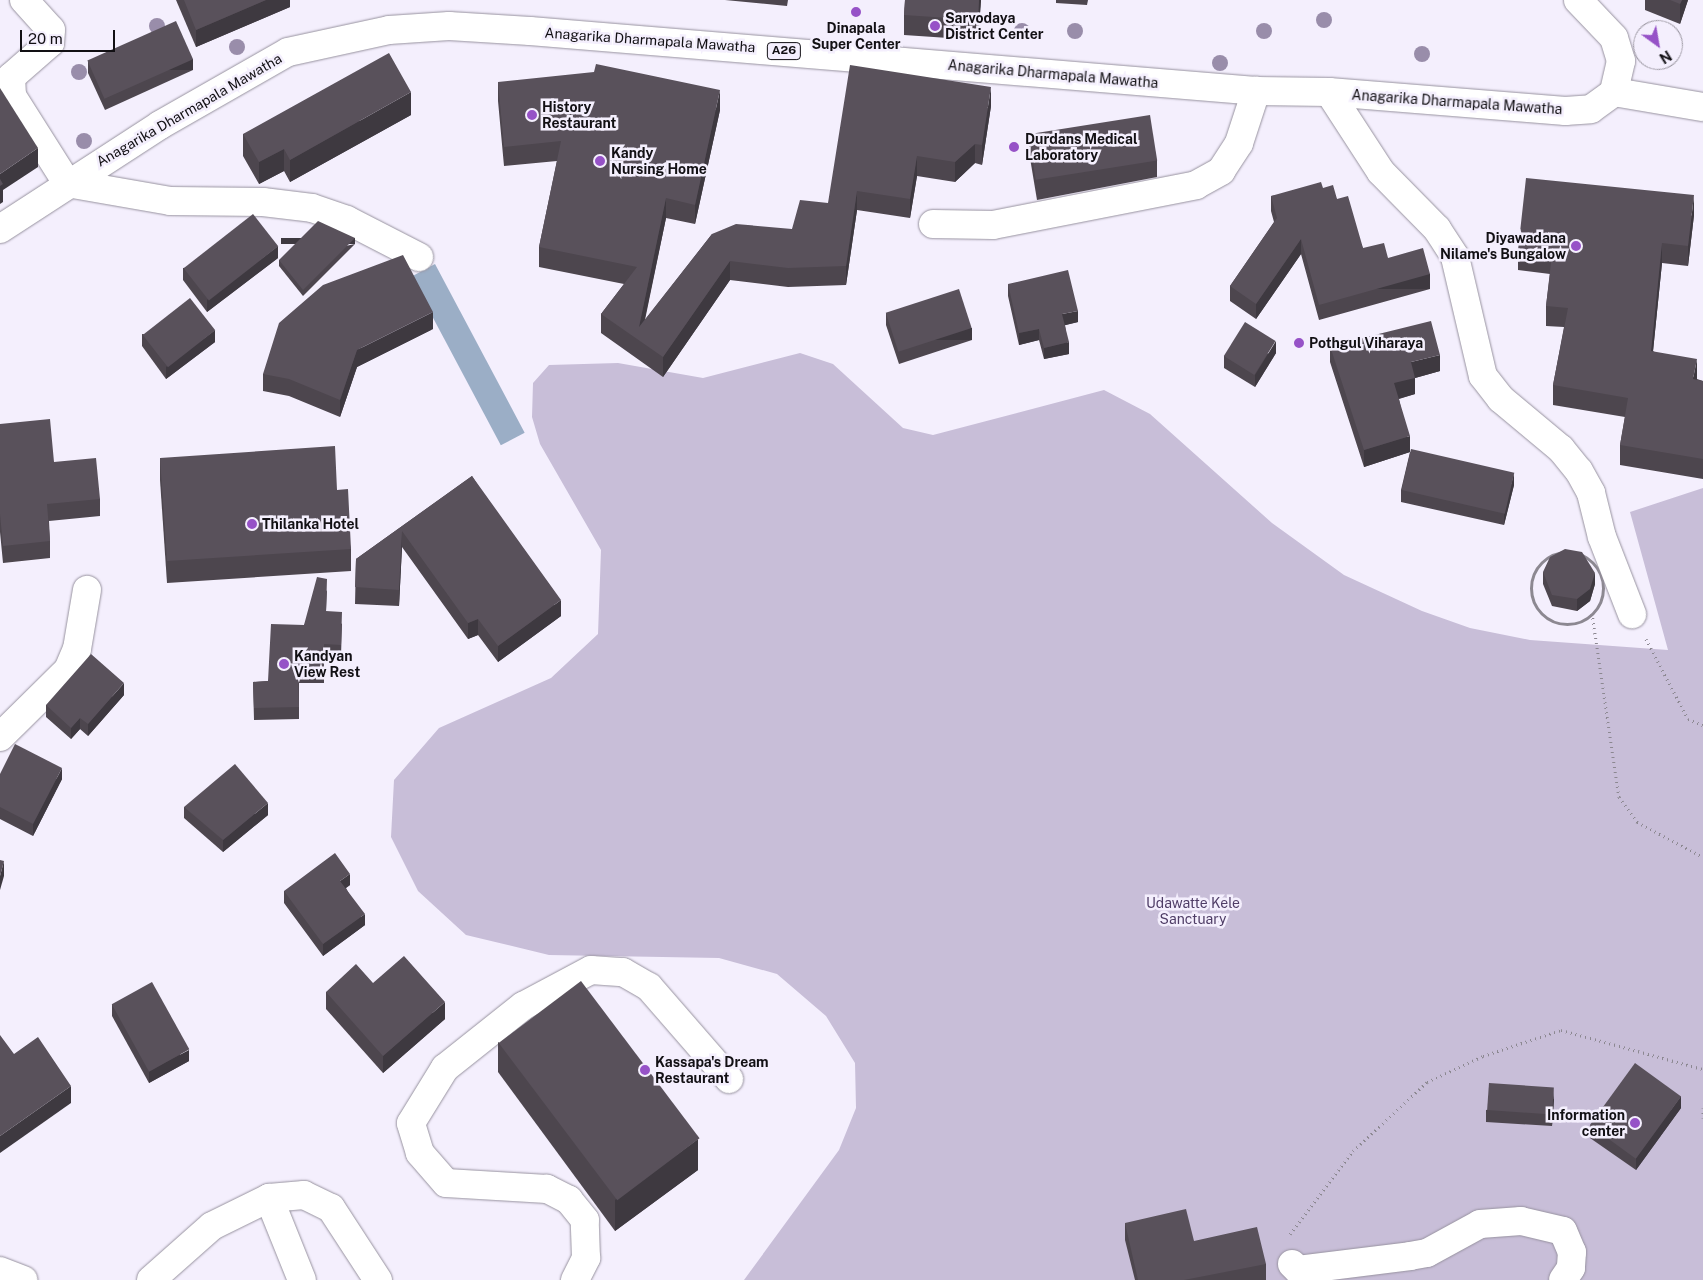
<!DOCTYPE html>
<style>
body{margin:0}
#map{position:relative;width:1703px;height:1280px;overflow:hidden;background:#f4effd;font-family:"Public Sans",sans-serif}
div>[style]{position:absolute}
.green>*{inset:0;background:#c8bed8}
.water>*{inset:0;background:#9baec6;transform-origin:0 0}
.path>*{height:3px;margin-top:-1.5px;transform-origin:0;background:repeating-linear-gradient(90deg,#8c8891 0 1px,transparent 0 5px)}
.path>.ring{margin:-1.5px;padding:0;box-sizing:content-box;background:none;border:3px solid #8c8891;border-radius:50%}
.roads{filter:drop-shadow(0 0 1px #97929f) drop-shadow(0 0 1px #97929f)}
.minor>*{height:28px;margin:-14px;padding:0 14px;transform-origin:14px;border-radius:14px;background:#fff}
.major>*{height:28px;margin:-14px;padding:0 14px;transform-origin:14px;border-radius:14px;background:#fff}
.highway>*{height:28px;margin:-14px;padding:0 14px;transform-origin:14px;border-radius:14px;background:#fff}
.trees>*{width:16px;height:16px;margin:-8px;border-radius:50%;background:#998daa}
.wall>*{inset:0;background:#4d464e}
.shaded-wall>*{inset:0;background:#3e3940;transform-origin:0 0}
.building>*{inset:0;background:#59515b;transform-origin:0 0}
.dots>*{width:14px;height:14px;translate:-50% -50%;box-sizing:border-box;border:2px solid #f4effd;border-radius:50%}
span{translate:-50% -50%;white-space:nowrap;text-align:center;line-height:1.15;-webkit-text-stroke:5px #f4effd;paint-order:stroke}
.shield-label span{padding:1px 4px;background:#f4effd;border:1px solid;border-radius:4px;-webkit-text-stroke-width:0}
.shield-label{font-size:12px;color:#121014;font-weight:700}
.poi-label{font-size:14px;color:#121014;font-weight:700}
.left{translate:0 -50%;text-align:left}
.right{translate:-100% -50%;text-align:right}
.street-label{font-size:14px;color:#121014}
.park-label{font-size:14px;color:#4f3d66}
.north{position:absolute;left:1633px;top:20px;width:50px;height:50px;box-sizing:border-box;background:#f4effd;border:1px solid #9a96a0;border-radius:50%;rotate:148deg;font-size:14px;font-weight:700;line-height:20px;text-align:center;color:#121014}
.north::after{content:'';display:block;margin:auto;width:18px;height:22px;background:#9652c7;clip-path:polygon(50% 0,100% 100%,50% 72%,0 100%)}
.scale{position:absolute;left:20px;top:30px;width:95px;height:22px;box-sizing:border-box;border:2px solid #121014;border-top:0;padding-left:6px;font-size:15px;line-height:18px;white-space:nowrap;color:#121014;-webkit-text-stroke:4px #f4effd;paint-order:stroke}
</style>
<div id="map">
<div class="green">
<div style="clip-path:polygon(800px 353px,833px 364px,903px 428px,933px 435px,1104px 390px,1150px 414px,1272px 523px,1344px 575px,1422px 611px,1470px 628px,1530px 640px,1668px 650px,1630px 512px,1703px 488px,1703px 1280px,744px 1280px,839px 1150px,856px 1108px,855px 1063px,826px 1016px,777px 974px,719px 958px,549px 955px,466px 935px,418px 891px,391px 837px,394px 780px,439px 728px,551px 678px,598px 634px,601px 550px,540px 444px,532px 417px,533px 383px,549px 365px,618px 363px,703px 378px)"></div>
</div>
<div class="water">
<div style="left:435px;top:264px;width:191px;height:27px;rotate:62deg"></div>
</div>
<div class="path">
<div class="ring" style="left:1531px;top:552px;width:69px;height:69px"></div>
<div style="left:1592px;top:613px;width:186px;rotate:81.7deg"></div>
<div style="left:1619px;top:797px;width:31px;rotate:54deg"></div>
<div style="left:1637px;top:822px;width:75px;rotate:27.9deg"></div>
<div style="left:1646px;top:639px;width:90px;rotate:62.3deg"></div>
<div style="left:1688px;top:719px;width:16px;rotate:22deg"></div>
<div style="left:1703px;top:1108px;width:10px;rotate:90deg"></div>
<div style="left:1290px;top:1234px;width:104px;rotate:-52.8deg"></div>
<div style="left:1353px;top:1151px;width:101px;rotate:-43deg"></div>
<div style="left:1427px;top:1082px;width:62px;rotate:-24.9deg"></div>
<div style="left:1483px;top:1056px;width:82px;rotate:-18.4deg"></div>
<div style="left:1561px;top:1030px;width:147px;rotate:15.4deg"></div>
</div>
<div class="roads">
<div class="minor">
<div style="left:24px;top:0;width:40px;rotate:48deg"></div>
<div style="left:51px;top:30px;width:13px;rotate:94deg"></div>
<div style="left:50px;top:43px;width:52px;rotate:138.9deg"></div>
<div style="left:11px;top:77px;width:19px;rotate:87deg"></div>
<div style="left:12px;top:96px;width:103px;rotate:57.7deg"></div>
<div style="left:67px;top:183px;width:105px;rotate:9.9deg"></div>
<div style="left:170px;top:201px;width:93px;rotate:0.6deg"></div>
<div style="left:263px;top:202px;width:49px;rotate:7deg"></div>
<div style="left:312px;top:208px;width:37px;rotate:19deg"></div>
<div style="left:347px;top:220px;width:81px;rotate:27.2deg"></div>
<div style="left:1329px;top:92px;width:95px;rotate:57deg"></div>
<div style="left:1381px;top:172px;width:80px;rotate:45.5deg"></div>
<div style="left:1437px;top:229px;width:33px;rotate:57deg"></div>
<div style="left:1455px;top:257px;width:122px;rotate:76.8deg"></div>
<div style="left:1483px;top:376px;width:29px;rotate:52deg"></div>
<div style="left:1501px;top:399px;width:78px;rotate:39.8deg"></div>
<div style="left:1561px;top:449px;width:28px;rotate:51deg"></div>
<div style="left:1579px;top:471px;width:25px;rotate:61deg"></div>
<div style="left:1591px;top:493px;width:45px;rotate:76deg"></div>
<div style="left:1602px;top:537px;width:83px;rotate:68.7deg"></div>
<div style="left:1614px;top:92px;width:90px;rotate:9.6deg"></div>
<div style="left:933px;top:224px;width:60px;rotate:1deg"></div>
<div style="left:993px;top:225px;width:207px;rotate:-11.1deg"></div>
<div style="left:1196px;top:185px;width:29px;rotate:-29deg"></div>
<div style="left:1221px;top:171px;width:33px;rotate:-57deg"></div>
<div style="left:1239px;top:143px;width:55px;rotate:-71.9deg"></div>
<div style="left:0;top:737px;width:95px;rotate:-44.6deg"></div>
<div style="left:68px;top:670px;width:23px;rotate:-67deg"></div>
<div style="left:77px;top:649px;width:60px;rotate:-80.4deg"></div>
<div style="left:269px;top:1198px;width:88px;rotate:68.1deg"></div>
<div style="left:1292px;top:1264px;width:8px;rotate:45deg"></div>
<div style="left:1298px;top:1270px;width:113px;rotate:-7.1deg"></div>
<div style="left:1410px;top:1256px;width:17px;rotate:-10deg"></div>
<div style="left:1427px;top:1253px;width:60px;rotate:-28.7deg"></div>
<div style="left:1480px;top:1224px;width:41px;rotate:-4.2deg"></div>
<div style="left:1521px;top:1221px;width:43px;rotate:13.4deg"></div>
<div style="left:1563px;top:1231px;width:23px;rotate:67deg"></div>
<div style="left:1572px;top:1252px;width:16px;rotate:94deg"></div>
<div style="left:1571px;top:1268px;width:14px;rotate:124deg"></div>
<div style="left:0;top:1271px;width:25px;rotate:21deg"></div>
<div style="left:151px;top:1280px;width:81px;rotate:-41.5deg"></div>
<div style="left:212px;top:1226px;width:64px;rotate:-26.2deg"></div>
<div style="left:269px;top:1198px;width:35px;rotate:-5deg"></div>
<div style="left:304px;top:1195px;width:30px;rotate:26deg"></div>
<div style="left:331px;top:1208px;width:86px;rotate:56.9deg"></div>
<div style="left:575px;top:1280px;width:25px;rotate:-63deg"></div>
<div style="left:586px;top:1258px;width:38px;rotate:-92deg"></div>
<div style="left:585px;top:1220px;width:26px;rotate:-129deg"></div>
<div style="left:569px;top:1200px;width:25px;rotate:-153deg"></div>
<div style="left:547px;top:1189px;width:101px;rotate:-176.6deg"></div>
<div style="left:446px;top:1183px;width:40px;rotate:-131deg"></div>
<div style="left:420px;top:1153px;width:31px;rotate:-107deg"></div>
<div style="left:411px;top:1123px;width:65px;rotate:-58.3deg"></div>
<div style="left:445px;top:1068px;width:100px;rotate:-38.5deg"></div>
<div style="left:523px;top:1006px;width:77px;rotate:-27.9deg"></div>
<div style="left:591px;top:970px;width:32px;rotate:4deg"></div>
<div style="left:623px;top:972px;width:30px;rotate:30deg"></div>
<div style="left:649px;top:987px;width:122px;rotate:49deg"></div>
</div>
<div class="major">
<div style="left:1578px;top:0;width:52px;rotate:46.5deg"></div>
<div style="left:1614px;top:38px;width:24px;rotate:73deg"></div>
<div style="left:1621px;top:61px;width:32px;rotate:103deg"></div>
</div>
<div class="highway">
<div style="left:0;top:229px;width:191px;rotate:-33deg"></div>
<div style="left:160px;top:125px;width:147px;rotate:-29.7deg"></div>
<div style="left:288px;top:52px;width:103px;rotate:-12.3deg"></div>
<div style="left:389px;top:30px;width:60px;rotate:-3.8deg"></div>
<div style="left:449px;top:26px;width:81px;rotate:3.5deg"></div>
<div style="left:530px;top:31px;width:728px;rotate:4.72deg"></div>
<div style="left:1256px;top:91px;width:73px;rotate:0.8deg"></div>
<div style="left:1329px;top:92px;width:237px;rotate:4.6deg"></div>
<div style="left:1565px;top:111px;width:26px;rotate:-4deg"></div>
<div style="left:1591px;top:109px;width:29px;rotate:-36deg"></div>
</div>
</div>
<div class="trees">
<div style="left:1324px;top:20px"></div>
<div style="left:157px;top:26px"></div>
<div style="left:1022px;top:31px"></div>
<div style="left:1075px;top:31px"></div>
<div style="left:1264px;top:31px"></div>
<div style="left:237px;top:47px"></div>
<div style="left:1422px;top:54px"></div>
<div style="left:1220px;top:63px"></div>
<div style="left:79px;top:72px"></div>
<div style="left:84px;top:141px"></div>
</div>
<div class="wall">
<div style="clip-path:polygon(176px 0,290px 0,290px 7px,196px 47px)"></div>
<div style="clip-path:polygon(725px 0,788px 0,787px 6px)"></div>
<div style="clip-path:polygon(905px 0,981px 0,978px 40px,904px 35px,904px 15px)"></div>
<div style="clip-path:polygon(1056px 0,1088px 0,1087px 5px,1056px 3px)"></div>
<div style="clip-path:polygon(1645px 0,1688px 0,1680px 24px,1645px 10px)"></div>
<div style="clip-path:polygon(88px 61px,193px 70px,105px 110px,88px 73px)"></div>
<div style="clip-path:polygon(498px 82px,720px 110px,695px 224px,666px 218px,645px 320px,712px 234px,792px 229px,828px 203px,991px 106px,982px 165px,975px 163px,955px 182px,917px 176px,910px 218px,857px 210px,846px 285px,788px 287px,730px 280px,663px 377px,601px 333px,601px 314px,624px 284px,539px 267px,539px 247px,557px 161px,504px 166px,498px 101px)"></div>
<div style="clip-path:polygon(411px 115px,290px 182px,284px 171px,259px 184px,243px 156px,243px 134px)"></div>
<div style="clip-path:polygon(1029px 135px,1157px 160px,1157px 177px,1037px 200px,1029px 152px)"></div>
<div style="clip-path:polygon(1323px 188px,1337px 199px,1363px 248px,1388px 258px,1430px 289px,1319px 320px,1301px 254px,1256px 319px,1230px 301px,1230px 286px,1274px 222px,1271px 211px,1271px 196px)"></div>
<div style="clip-path:polygon(1694px 215px,1688px 266px,1662px 263px,1653px 351px,1697px 379px,1703px 381px,1703px 479px,1620px 465px,1620px 445px,1625px 417px,1553px 405px,1553px 385px,1564px 327px,1546px 326px,1546px 306px,1550px 274px,1518px 270px,1518px 250px)"></div>
<div style="clip-path:polygon(355px 244px,303px 296px,279px 266px,279px 260px)"></div>
<div style="clip-path:polygon(278px 258px,207px 312px,183px 280px,183px 268px)"></div>
<div style="clip-path:polygon(1008px 284px,1078px 322px,1065px 325px,1069px 354px,1044px 359px,1039px 340px,1019px 345px,1008px 296px)"></div>
<div style="clip-path:polygon(886px 313px,972px 340px,899px 364px,886px 325px)"></div>
<div style="clip-path:polygon(433px 329px,357px 367px,340px 417px,289px 396px,263px 391px,263px 374px)"></div>
<div style="clip-path:polygon(142px 334px,215px 342px,166px 379px,142px 346px)"></div>
<div style="clip-path:polygon(1330px 346px,1440px 371px,1415px 378px,1415px 394px,1399px 399px,1410px 452px,1514px 485px,1504px 525px,1401px 502px,1401px 490px,1410px 452px,1364px 467px,1330px 362px)"></div>
<div style="clip-path:polygon(1276px 353px,1255px 387px,1224px 368px,1224px 356px)"></div>
<div style="clip-path:polygon(0 424px,54px 462px,100px 499px,100px 516px,49px 521px,50px 541px,50px 558px,3px 563px,0 532px)"></div>
<div style="clip-path:polygon(160px 458px,337px 490px,351px 549px,351px 571px,167px 583px,160px 480px)"></div>
<div style="clip-path:polygon(472px 476px,561px 616px,498px 662px,478px 635px,468px 639px,402px 547px,399px 606px,355px 604px,356px 559px)"></div>
<div style="clip-path:polygon(1543px 572px,1595px 584px,1590px 601px,1577px 611px,1552px 606px,1543px 584px)"></div>
<div style="clip-path:polygon(327px 590px,326px 612px,342px 624px,341px 656px,324px 656px,324px 683px,299px 683px,299px 719px,254px 720px,253px 682px,268px 681px,304px 625px)"></div>
<div style="clip-path:polygon(124px 695px,88px 736px,80px 729px,71px 739px,46px 717px,46px 705px)"></div>
<div style="clip-path:polygon(0 774px,62px 779px,33px 836px,0 819px)"></div>
<div style="clip-path:polygon(184px 807px,268px 815px,223px 852px,184px 818px)"></div>
<div style="clip-path:polygon(350px 885px,346px 888px,365px 925px,323px 956px,284px 903px,284px 891px)"></div>
<div style="clip-path:polygon(373px 983px,445px 1019px,383px 1073px,326px 1009px,326px 992px)"></div>
<div style="clip-path:polygon(112px 1004px,189px 1061px,149px 1083px,112px 1016px)"></div>
<div style="clip-path:polygon(498px 1042px,698px 1170px,615px 1231px,498px 1072px)"></div>
<div style="clip-path:polygon(1554px 1099px,1552px 1126px,1486px 1122px,1486px 1110px)"></div>
<div style="clip-path:polygon(1681px 1108px,1636px 1170px,1590px 1138px,1590px 1126px)"></div>
<div style="clip-path:polygon(1125px 1223px,1194px 1241px,1266px 1264px,1266px 1280px,1135px 1280px,1125px 1240px)"></div>
</div>
<div class="shaded-wall">
<div style="clip-path:polygon(266px 0,290px 0,290px 7px,196px 47px,196px 30px)"></div>
<div style="clip-path:polygon(979px 0,981px 0,978px 40px,978px 20px)"></div>
<div style="clip-path:polygon(1682px 0,1688px 0,1680px 24px,1680px 4px)"></div>
<div style="left:193px;top:59px;width:11px;height:97px;rotate:90deg"></div>
<div style="clip-path:polygon(991px 87px,991px 106px,982px 165px,982px 145px)"></div>
<div style="clip-path:polygon(720px 90px,720px 110px,695px 224px,695px 205px)"></div>
<div style="clip-path:polygon(411px 92px,411px 115px,290px 182px,290px 160px)"></div>
<div style="clip-path:polygon(975px 144px,975px 163px,955px 182px,955px 162px)"></div>
<div style="clip-path:polygon(38px 148px,38px 167px,3px 190px,3px 202px,0 204px,0 174px)"></div>
<div style="clip-path:polygon(284px 149px,284px 171px,259px 184px,259px 162px)"></div>
<div style="clip-path:polygon(917px 156px,917px 176px,910px 218px,910px 199px)"></div>
<div style="clip-path:polygon(857px 191px,857px 210px,846px 285px,846px 266px)"></div>
<div style="clip-path:polygon(1694px 195px,1694px 215px,1688px 266px,1688px 246px)"></div>
<div style="clip-path:polygon(666px 198px,666px 218px,640px 341px,639px 327px)"></div>
<div style="left:355px;top:238px;width:6px;height:74px;rotate:90deg"></div>
<div style="clip-path:polygon(1301px 239px,1301px 254px,1256px 319px,1256px 304px)"></div>
<div style="clip-path:polygon(1662px 243px,1662px 263px,1651px 371px,1651px 351px)"></div>
<div style="clip-path:polygon(278px 246px,278px 258px,207px 312px,207px 300px)"></div>
<div style="clip-path:polygon(730px 261px,730px 280px,663px 377px,663px 357px)"></div>
<div style="left:1430px;top:274px;width:15px;height:115px;rotate:90deg"></div>
<div style="clip-path:polygon(1078px 311px,1078px 322px,1062px 326px,1062px 314px)"></div>
<div style="clip-path:polygon(433px 312px,433px 329px,357px 367px,340px 417px,340px 400px,357px 350px)"></div>
<div style="left:972px;top:328px;width:12px;height:77px;rotate:90deg"></div>
<div style="clip-path:polygon(1039px 329px,1039px 340px,1019px 345px,1019px 333px)"></div>
<div style="clip-path:polygon(215px 330px,215px 342px,166px 379px,166px 367px)"></div>
<div style="clip-path:polygon(1276px 341px,1276px 353px,1255px 387px,1255px 375px)"></div>
<div style="clip-path:polygon(1069px 342px,1069px 354px,1044px 359px,1044px 348px)"></div>
<div style="clip-path:polygon(1440px 355px,1440px 371px,1415px 378px,1415px 394px,1394px 400px,1394px 383px,1411px 362px)"></div>
<div style="clip-path:polygon(1697px 359px,1697px 379px,1693px 399px,1693px 379px)"></div>
<div style="clip-path:polygon(1410px 436px,1410px 452px,1364px 467px,1364px 450px)"></div>
<div style="clip-path:polygon(1514px 473px,1514px 485px,1504px 525px,1504px 513px)"></div>
<div style="clip-path:polygon(402px 531px,402px 547px,399px 606px,399px 590px)"></div>
<div style="clip-path:polygon(1595px 573px,1595px 584px,1590px 601px,1577px 611px,1577px 599px)"></div>
<div style="clip-path:polygon(561px 600px,561px 616px,498px 662px,498px 646px)"></div>
<div style="clip-path:polygon(478px 619px,478px 635px,468px 639px,468px 623px)"></div>
<div style="clip-path:polygon(124px 683px,124px 695px,88px 736px,88px 724px)"></div>
<div style="clip-path:polygon(80px 718px,80px 729px,71px 739px,71px 728px)"></div>
<div style="clip-path:polygon(62px 768px,62px 779px,33px 836px,33px 824px)"></div>
<div style="clip-path:polygon(268px 803px,268px 815px,223px 852px,223px 840px)"></div>
<div style="clip-path:polygon(4px 861px,4px 876px,0 890px,0 876px)"></div>
<div style="clip-path:polygon(350px 874px,350px 885px,340px 892px,340px 881px)"></div>
<div style="clip-path:polygon(365px 914px,365px 925px,323px 956px,323px 944px)"></div>
<div style="clip-path:polygon(445px 1002px,445px 1019px,383px 1073px,383px 1056px)"></div>
<div style="clip-path:polygon(189px 1050px,189px 1061px,149px 1083px,149px 1071px)"></div>
<div style="clip-path:polygon(71px 1086px,71px 1103px,0 1153px,0 1136px)"></div>
<div style="clip-path:polygon(1554px 1088px,1554px 1099px,1552px 1126px,1552px 1115px)"></div>
<div style="clip-path:polygon(1681px 1096px,1681px 1108px,1636px 1170px,1636px 1158px)"></div>
<div style="clip-path:polygon(698px 1139px,698px 1170px,615px 1231px,615px 1200px)"></div>
</div>
<div class="building">
<div style="clip-path:polygon(184px 0,266px 0,196px 30px)"></div>
<div style="clip-path:polygon(905px 0,979px 0,978px 20px,904px 15px)"></div>
<div style="clip-path:polygon(1670px 0,1682px 0,1680px 4px)"></div>
<div style="left:176px;top:21px;width:42px;height:97px;rotate:66deg"></div>
<div style="clip-path:polygon(389px 53px,411px 92px,290px 160px,284px 149px,259px 162px,243px 134px)"></div>
<div style="clip-path:polygon(596px 64px,720px 90px,695px 205px,666px 198px,639px 327px,712px 234px,736px 224px,792px 229px,800px 200px,828px 203px,850px 65px,991px 87px,982px 145px,975px 144px,955px 162px,917px 156px,910px 199px,857px 191px,846px 266px,788px 268px,730px 261px,663px 357px,601px 314px,637px 267px,539px 247px,561px 141px,504px 147px,498px 82px,594px 72px)"></div>
<div style="clip-path:polygon(0 88px,38px 148px,0 174px)"></div>
<div style="left:1150px;top:115px;width:46px;height:123px;rotate:81deg"></div>
<div style="clip-path:polygon(1526px 178px,1694px 195px,1688px 246px,1662px 243px,1651px 351px,1697px 359px,1693px 379px,1703px 381px,1703px 459px,1620px 445px,1628px 398px,1553px 385px,1568px 308px,1546px 306px,1552px 254px,1518px 250px)"></div>
<div style="clip-path:polygon(0 179px,3px 184px,0 186px)"></div>
<div style="clip-path:polygon(1321px 182px,1323px 188px,1333px 185px,1337px 199px,1348px 196px,1363px 248px,1384px 243px,1388px 258px,1423px 248px,1430px 274px,1319px 305px,1301px 239px,1256px 304px,1230px 286px,1277px 218px,1271px 196px)"></div>
<div style="left:253px;top:214px;width:41px;height:88px;rotate:52deg"></div>
<div style="clip-path:polygon(318px 221px,355px 238px,303px 290px,279px 260px)"></div>
<div style="clip-path:polygon(403px 255px,433px 312px,357px 350px,340px 400px,289px 379px,263px 374px,279px 323px,323px 285px)"></div>
<div style="clip-path:polygon(1068px 270px,1078px 311px,1062px 314px,1069px 342px,1044px 348px,1039px 329px,1019px 333px,1008px 284px)"></div>
<div style="left:959px;top:289px;width:41px;height:77px;rotate:72deg"></div>
<div style="left:190px;top:298px;width:41px;height:60px;rotate:52deg"></div>
<div style="clip-path:polygon(1431px 321px,1440px 355px,1411px 362px,1415px 378px,1394px 383px,1410px 436px,1364px 450px,1330px 346px)"></div>
<div style="left:1245px;top:322px;width:36px;height:40px;rotate:32deg"></div>
<div style="clip-path:polygon(50px 419px,54px 462px,96px 458px,100px 499px,47px 504px,50px 541px,3px 546px,0 514px,0 424px)"></div>
<div style="clip-path:polygon(335px 446px,337px 490px,348px 489px,351px 549px,167px 561px,160px 458px)"></div>
<div style="left:1411px;top:449px;width:106px;height:42px;rotate:13deg"></div>
<div style="clip-path:polygon(472px 476px,561px 600px,498px 646px,478px 619px,468px 623px,402px 531px,399px 590px,355px 587px,356px 559px)"></div>
<div style="clip-path:polygon(1565px 549px,1582px 552px,1595px 573px,1590px 589px,1577px 599px,1552px 595px,1543px 572px,1550px 557px)"></div>
<div style="clip-path:polygon(317px 577px,327px 579px,326px 611px,342px 612px,341px 645px,324px 644px,324px 672px,298px 671px,299px 707px,254px 708px,253px 682px,268px 681px,271px 624px,304px 625px)"></div>
<div style="clip-path:polygon(91px 654px,124px 683px,88px 724px,80px 718px,71px 728px,46px 705px)"></div>
<div style="clip-path:polygon(15px 744px,62px 768px,33px 824px,0 807px,0 774px)"></div>
<div style="clip-path:polygon(235px 764px,268px 803px,223px 840px,184px 807px)"></div>
<div style="clip-path:polygon(335px 853px,350px 874px,340px 881px,365px 914px,323px 944px,284px 891px)"></div>
<div style="clip-path:polygon(0 860px,4px 861px,0 876px)"></div>
<div style="clip-path:polygon(404px 956px,445px 1002px,383px 1056px,326px 992px,356px 964px,373px 983px)"></div>
<div style="left:581px;top:981px;width:197px;height:103px;rotate:53deg"></div>
<div style="left:152px;top:982px;width:77px;height:46px;rotate:61deg"></div>
<div style="clip-path:polygon(0 1035px,14px 1054px,38px 1037px,71px 1086px,0 1136px)"></div>
<div style="left:1635px;top:1063px;width:57px;height:77px;rotate:36deg"></div>
<div style="left:1489px;top:1083px;width:65px;height:27px;rotate:4deg"></div>
<div style="clip-path:polygon(1186px 1209px,1194px 1241px,1257px 1227px,1266px 1264px,1184px 1280px,1138px 1280px,1125px 1223px)"></div>
</div>
<div class="dots">
<div style="left:856px;top:12px;background:#9652c7"></div>
<div style="left:935px;top:26px;background:#9652c7"></div>
<div style="left:532px;top:115px;background:#9652c7"></div>
<div style="left:1014px;top:147px;background:#9652c7"></div>
<div style="left:600px;top:161px;background:#9652c7"></div>
<div style="left:1576px;top:246px;background:#9652c7"></div>
<div style="left:1299px;top:343px;background:#9652c7"></div>
<div style="left:252px;top:524px;background:#9652c7"></div>
<div style="left:284px;top:664px;background:#9652c7"></div>
<div style="left:645px;top:1070px;background:#9652c7"></div>
<div style="left:1635px;top:1123px;background:#9652c7"></div>
</div>
<div class="shield-label">
<span style="left:784px;top:51px">A26</span>
</div>
<div class="poi-label">
<span class="left" style="left:945px;top:26px">Sarvodaya<br>District Center</span>
<span style="left:856px;top:36px">Dinapala<br>Super Center</span>
<span class="left" style="left:542px;top:115px">History<br>Restaurant</span>
<span class="left" style="left:1025px;top:147px">Durdans Medical<br>Laboratory</span>
<span class="left" style="left:611px;top:161px">Kandy<br>Nursing Home</span>
<span class="right" style="left:1566px;top:246px">Diyawadana<br>Nilame's Bungalow</span>
<span class="left" style="left:1309px;top:343px">Pothgul Viharaya</span>
<span class="left" style="left:262px;top:524px">Thilanka Hotel</span>
<span class="left" style="left:294px;top:664px">Kandyan<br>View Rest</span>
<span class="left" style="left:655px;top:1070px">Kassapa's Dream<br>Restaurant</span>
<span class="right" style="left:1625px;top:1123px">Information<br>center</span>
</div>
<div class="street-label">
<span style="left:650px;top:40px;rotate:4deg">Anagarika Dharmapala Mawatha</span>
<span style="left:1053px;top:74px;rotate:5deg">Anagarika Dharmapala Mawatha</span>
<span style="left:1457px;top:102px;rotate:4deg">Anagarika Dharmapala Mawatha</span>
<span style="left:189px;top:110px;rotate:-30deg">Anagarika Dharmapala Mawatha</span>
</div>
<div class="park-label">
<span style="left:1193px;top:911px">Udawatte Kele<br>Sanctuary</span>
</div>
<div class="north">N</div>
<div class="scale">20 m</div>
</div>
